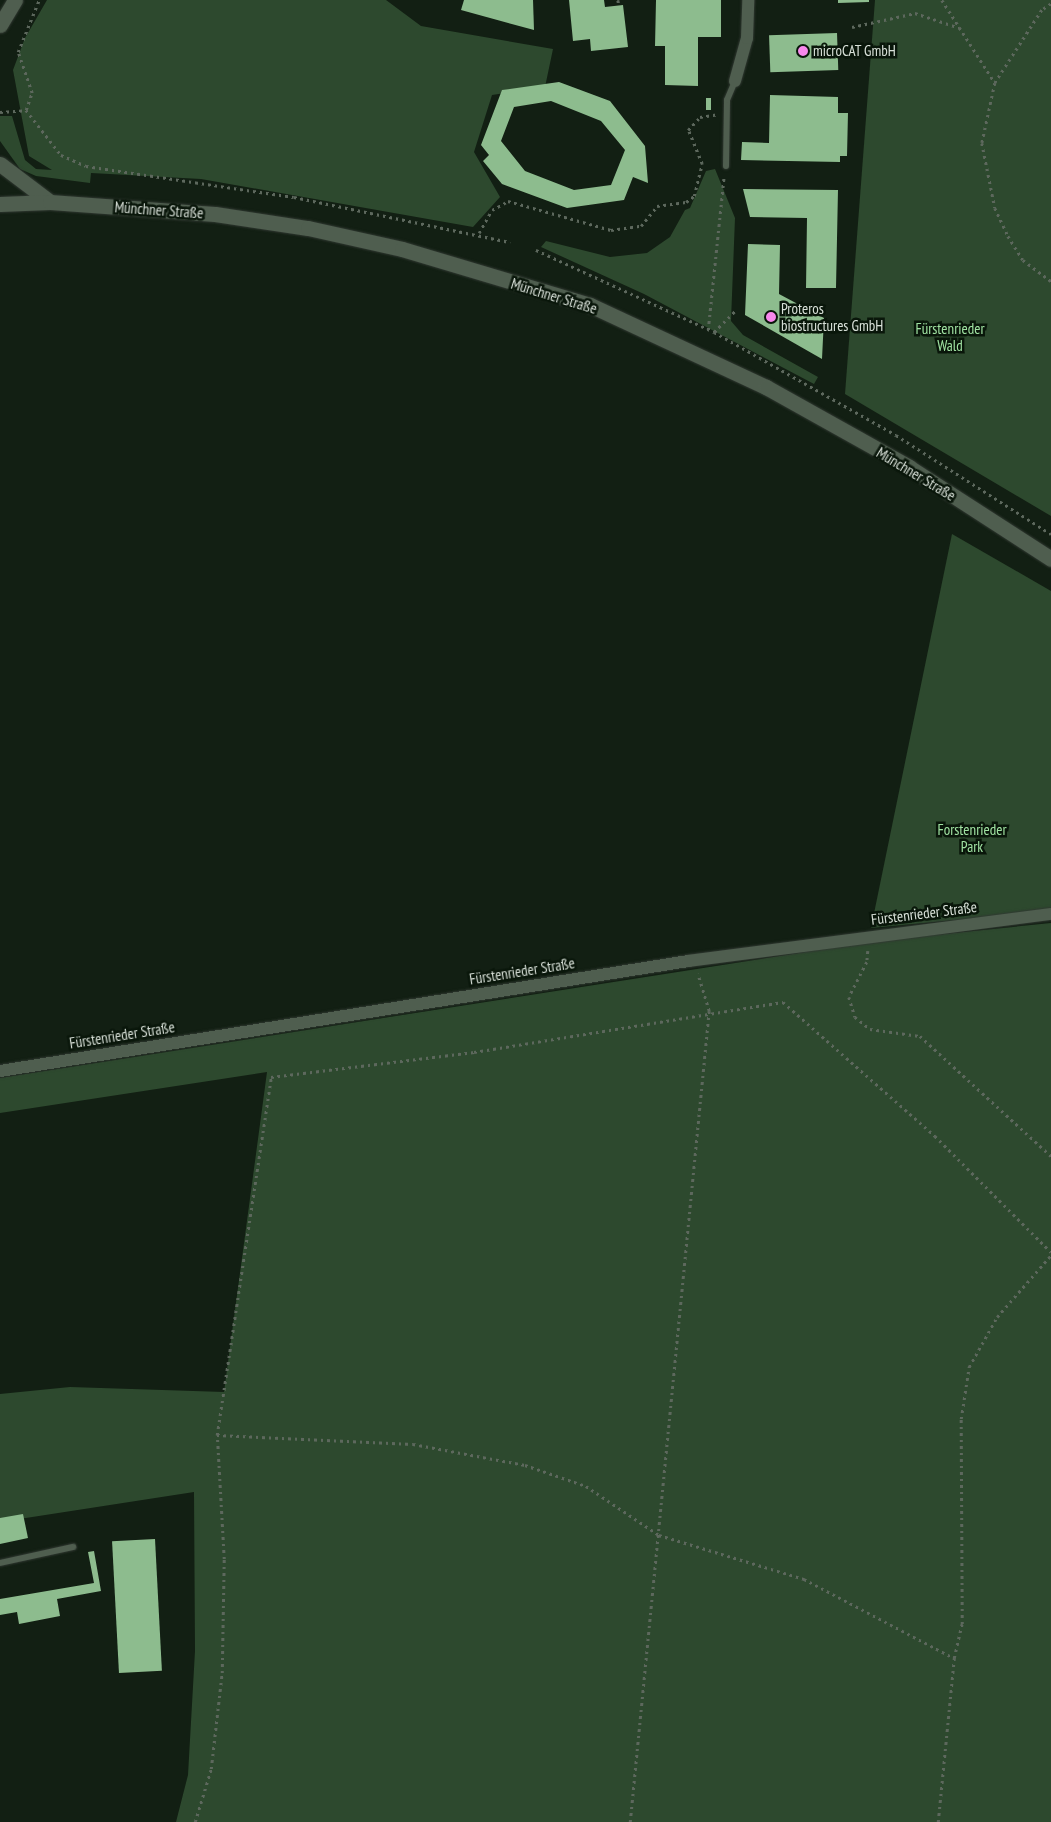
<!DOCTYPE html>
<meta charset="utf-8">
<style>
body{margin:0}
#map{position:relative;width:1051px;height:1822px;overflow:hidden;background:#121f13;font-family:"PT Sans Narrow",sans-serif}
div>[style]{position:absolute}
.green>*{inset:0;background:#2d492e}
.building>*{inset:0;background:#8dbc8e;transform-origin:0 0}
.path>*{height:2.5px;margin-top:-1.25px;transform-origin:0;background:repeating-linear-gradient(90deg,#5d685d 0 2.5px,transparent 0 6.5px)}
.roads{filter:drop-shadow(0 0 1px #303831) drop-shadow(0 0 1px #303831)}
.lane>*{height:6px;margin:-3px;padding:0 3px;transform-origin:3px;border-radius:3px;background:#4f5e4f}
.street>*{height:12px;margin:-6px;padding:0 6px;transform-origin:6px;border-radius:6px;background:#4f5e4f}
.secondary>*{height:15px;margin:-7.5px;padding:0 7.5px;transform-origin:7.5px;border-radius:7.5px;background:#4f5e4f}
.dots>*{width:14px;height:14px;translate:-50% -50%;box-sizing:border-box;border:2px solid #09160a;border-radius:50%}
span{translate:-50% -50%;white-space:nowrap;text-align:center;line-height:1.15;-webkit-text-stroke:5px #09160a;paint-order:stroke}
.poi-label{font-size:15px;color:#d8e0d8}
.left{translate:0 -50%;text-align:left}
.street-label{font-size:15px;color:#d8e0d8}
.park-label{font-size:15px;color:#a0e2a2}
</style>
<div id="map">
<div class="green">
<div style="clip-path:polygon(47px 0,386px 0,421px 26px,553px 49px,545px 87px,492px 95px,474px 152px,500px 197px,473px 227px,201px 179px,91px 173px,90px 183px,36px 176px,20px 169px,0 141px,0 116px,12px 116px,25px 160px,36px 169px,52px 170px,29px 156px,13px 70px,25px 38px)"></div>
<div style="clip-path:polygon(875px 0,1051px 0,1051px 516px,845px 394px)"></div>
<div style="clip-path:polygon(715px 169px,735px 218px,731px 321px,743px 335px,818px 377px,814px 384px,644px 294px,541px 247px,546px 241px,610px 257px,647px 253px,670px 237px,685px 210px,690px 208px,706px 171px)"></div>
<div style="clip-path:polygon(952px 534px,1051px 591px,1051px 911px,871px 928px)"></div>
<div style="clip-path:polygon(1051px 923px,1051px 1822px,176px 1822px,188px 1775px,195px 1651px,194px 1492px,0 1522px,0 1394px,70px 1387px,224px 1392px,267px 1072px,0 1113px,0 1078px,875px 941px)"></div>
</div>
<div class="building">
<div style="clip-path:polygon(464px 0,533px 0,534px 30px,461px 10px)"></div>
<div style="clip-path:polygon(569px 0,604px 0,605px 7px,623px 5px,628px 47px,591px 51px,590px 39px,573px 41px)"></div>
<div style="clip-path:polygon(656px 0,721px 0,721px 37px,698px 37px,698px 86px,665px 85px,665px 46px,655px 46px)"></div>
<div style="clip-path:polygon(838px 0,869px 0,869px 2px,838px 3px)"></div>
<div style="left:837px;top:33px;width:37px;height:68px;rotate:88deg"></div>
<div style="clip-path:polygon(evenodd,559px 82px,610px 101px,645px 146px,648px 183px,633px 177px,624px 200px,567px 208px,502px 184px,483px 161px,489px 155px,481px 145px,502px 90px,559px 82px,551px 101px,601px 121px,625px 150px,611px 185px,574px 190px,525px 171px,501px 141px,514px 107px,551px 101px)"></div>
<div style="clip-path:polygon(770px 95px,838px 97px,838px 113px,848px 113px,847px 156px,840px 156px,840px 162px,741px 160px,742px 142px,769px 143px)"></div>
<div style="left:706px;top:98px;width:5px;height:12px"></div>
<div style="clip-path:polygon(743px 189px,838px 190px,836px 288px,806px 288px,807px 218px,750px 217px)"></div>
<div style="clip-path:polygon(748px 244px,780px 245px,779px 294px,824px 318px,822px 359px,745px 315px)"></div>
<div style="clip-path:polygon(23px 1514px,28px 1538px,0 1544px,0 1518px)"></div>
<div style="left:155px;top:1539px;width:132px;height:43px;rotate:87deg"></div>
<div style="clip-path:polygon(94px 1551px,101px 1591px,57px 1599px,60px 1616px,19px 1624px,17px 1612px,0 1615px,0 1599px,94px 1583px,88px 1552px)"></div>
</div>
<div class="path">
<div style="left:618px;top:0;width:5px;rotate:79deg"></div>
<div style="left:942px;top:0;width:98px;rotate:57.4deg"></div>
<div style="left:1051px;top:4px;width:11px;rotate:146deg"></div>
<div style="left:1042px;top:10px;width:87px;rotate:122.8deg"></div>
<div style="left:995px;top:83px;width:61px;rotate:102.2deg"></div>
<div style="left:982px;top:143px;width:66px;rotate:78.7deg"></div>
<div style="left:995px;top:208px;width:31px;rotate:65deg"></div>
<div style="left:1008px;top:236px;width:28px;rotate:58deg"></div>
<div style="left:1023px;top:260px;width:35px;rotate:37deg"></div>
<div style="left:852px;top:27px;width:65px;rotate:-12.5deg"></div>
<div style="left:915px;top:13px;width:47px;rotate:18.4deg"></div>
<div style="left:26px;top:110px;width:57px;rotate:52.1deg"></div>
<div style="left:61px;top:155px;width:27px;rotate:24deg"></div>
<div style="left:86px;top:166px;width:210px;rotate:8.5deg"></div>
<div style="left:294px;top:197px;width:221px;rotate:11.8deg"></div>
<div style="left:26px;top:110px;width:18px;rotate:-71deg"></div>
<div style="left:32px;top:93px;width:43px;rotate:-108.9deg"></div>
<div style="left:18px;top:52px;width:56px;rotate:-68deg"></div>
<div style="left:0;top:112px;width:26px;rotate:-4deg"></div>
<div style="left:479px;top:233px;width:26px;rotate:-61deg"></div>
<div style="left:492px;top:210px;width:18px;rotate:-29deg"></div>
<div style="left:508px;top:201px;width:107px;rotate:15.7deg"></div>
<div style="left:611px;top:230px;width:30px;rotate:-8deg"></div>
<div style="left:641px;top:226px;width:26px;rotate:-51deg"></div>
<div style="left:657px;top:206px;width:29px;rotate:-8deg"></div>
<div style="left:686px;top:202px;width:10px;rotate:-37deg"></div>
<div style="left:694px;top:196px;width:33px;rotate:-76deg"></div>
<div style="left:702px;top:164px;width:37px;rotate:-112deg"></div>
<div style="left:688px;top:130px;width:18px;rotate:-47deg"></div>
<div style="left:700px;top:117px;width:18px;rotate:-9deg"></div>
<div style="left:536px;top:250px;width:196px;rotate:24.7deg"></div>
<div style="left:714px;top:332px;width:209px;rotate:29.5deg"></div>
<div style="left:896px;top:435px;width:184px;rotate:32.6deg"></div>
<div style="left:708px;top:330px;width:156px;rotate:-84.1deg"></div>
<div style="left:714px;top:332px;width:31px;rotate:-45deg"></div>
<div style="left:868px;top:951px;width:11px;rotate:95deg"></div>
<div style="left:867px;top:962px;width:39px;rotate:117deg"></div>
<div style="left:849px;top:997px;width:21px;rotate:73deg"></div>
<div style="left:855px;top:1017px;width:19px;rotate:39deg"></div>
<div style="left:870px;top:1029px;width:50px;rotate:8deg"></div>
<div style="left:920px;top:1036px;width:178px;rotate:42.5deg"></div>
<div style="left:217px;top:1435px;width:362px;rotate:-81.4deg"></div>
<div style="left:271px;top:1077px;width:205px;rotate:-7deg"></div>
<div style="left:474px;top:1052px;width:313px;rotate:-9.2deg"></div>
<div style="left:783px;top:1002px;width:203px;rotate:41.4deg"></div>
<div style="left:935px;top:1136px;width:164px;rotate:45deg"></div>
<div style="left:195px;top:1822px;width:55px;rotate:-73.2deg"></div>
<div style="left:211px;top:1769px;width:97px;rotate:-83.5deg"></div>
<div style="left:222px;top:1673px;width:114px;rotate:-89deg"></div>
<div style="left:224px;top:1559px;width:124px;rotate:-93.2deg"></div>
<div style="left:217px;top:1435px;width:196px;rotate:2.6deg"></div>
<div style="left:413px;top:1444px;width:114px;rotate:10.6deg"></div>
<div style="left:525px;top:1465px;width:65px;rotate:19deg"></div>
<div style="left:586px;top:1486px;width:88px;rotate:33.9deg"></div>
<div style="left:659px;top:1535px;width:152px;rotate:16.9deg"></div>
<div style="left:804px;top:1579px;width:170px;rotate:27.8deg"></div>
<div style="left:954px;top:1658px;width:35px;rotate:-77deg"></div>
<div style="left:962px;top:1624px;width:205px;rotate:-90.3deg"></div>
<div style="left:961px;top:1419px;width:53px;rotate:-81.3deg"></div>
<div style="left:969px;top:1367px;width:57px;rotate:-60.8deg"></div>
<div style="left:997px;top:1317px;width:82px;rotate:-48.9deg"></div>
<div style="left:630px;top:1822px;width:815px;rotate:-84.44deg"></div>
<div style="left:709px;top:1011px;width:39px;rotate:-107deg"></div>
<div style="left:938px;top:1822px;width:165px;rotate:-84.4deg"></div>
</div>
<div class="roads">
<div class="lane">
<div style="left:726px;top:166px;width:66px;rotate:-89.1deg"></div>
<div style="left:727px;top:100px;width:21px;rotate:-67deg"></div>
<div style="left:0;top:1563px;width:75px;rotate:-12.4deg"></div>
</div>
<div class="street">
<div style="left:735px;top:81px;width:45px;rotate:-74.4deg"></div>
<div style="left:747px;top:38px;width:38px;rotate:-88deg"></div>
<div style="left:0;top:1071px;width:697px;rotate:-9.08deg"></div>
<div style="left:688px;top:961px;width:366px;rotate:-7.4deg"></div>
</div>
<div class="secondary">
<div style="left:0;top:25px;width:29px;rotate:-59deg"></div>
<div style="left:0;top:164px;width:63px;rotate:37.2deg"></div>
<div style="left:0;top:204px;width:50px;rotate:-2.3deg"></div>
<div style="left:50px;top:202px;width:165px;rotate:4.2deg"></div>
<div style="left:215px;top:214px;width:94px;rotate:8.6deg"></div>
<div style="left:308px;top:228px;width:96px;rotate:12.6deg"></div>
<div style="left:402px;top:249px;width:196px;rotate:16.6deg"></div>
<div style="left:590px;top:305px;width:194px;rotate:25deg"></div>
<div style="left:766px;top:387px;width:164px;rotate:29.2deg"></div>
<div style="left:909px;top:467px;width:169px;rotate:32.9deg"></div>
</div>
</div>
<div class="dots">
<div style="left:803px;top:51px;background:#f788ec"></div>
<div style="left:771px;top:317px;background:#f788ec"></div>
</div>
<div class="poi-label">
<span class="left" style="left:813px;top:51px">microCAT GmbH</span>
<span class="left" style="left:781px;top:317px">Proteros<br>biostructures GmbH</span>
</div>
<div class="street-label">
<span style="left:159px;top:210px;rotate:4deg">Münchner Straße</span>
<span style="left:554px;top:296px;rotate:17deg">Münchner Straße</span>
<span style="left:916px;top:474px;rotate:31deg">Münchner Straße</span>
<span style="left:924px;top:913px;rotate:-7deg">Fürstenrieder Straße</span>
<span style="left:522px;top:971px;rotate:-9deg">Fürstenrieder Straße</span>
<span style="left:122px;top:1035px;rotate:-9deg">Fürstenrieder Straße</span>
</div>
<div class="park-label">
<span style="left:950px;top:337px">Fürstenrieder<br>Wald</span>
<span style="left:972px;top:838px">Forstenrieder<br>Park</span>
</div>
</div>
